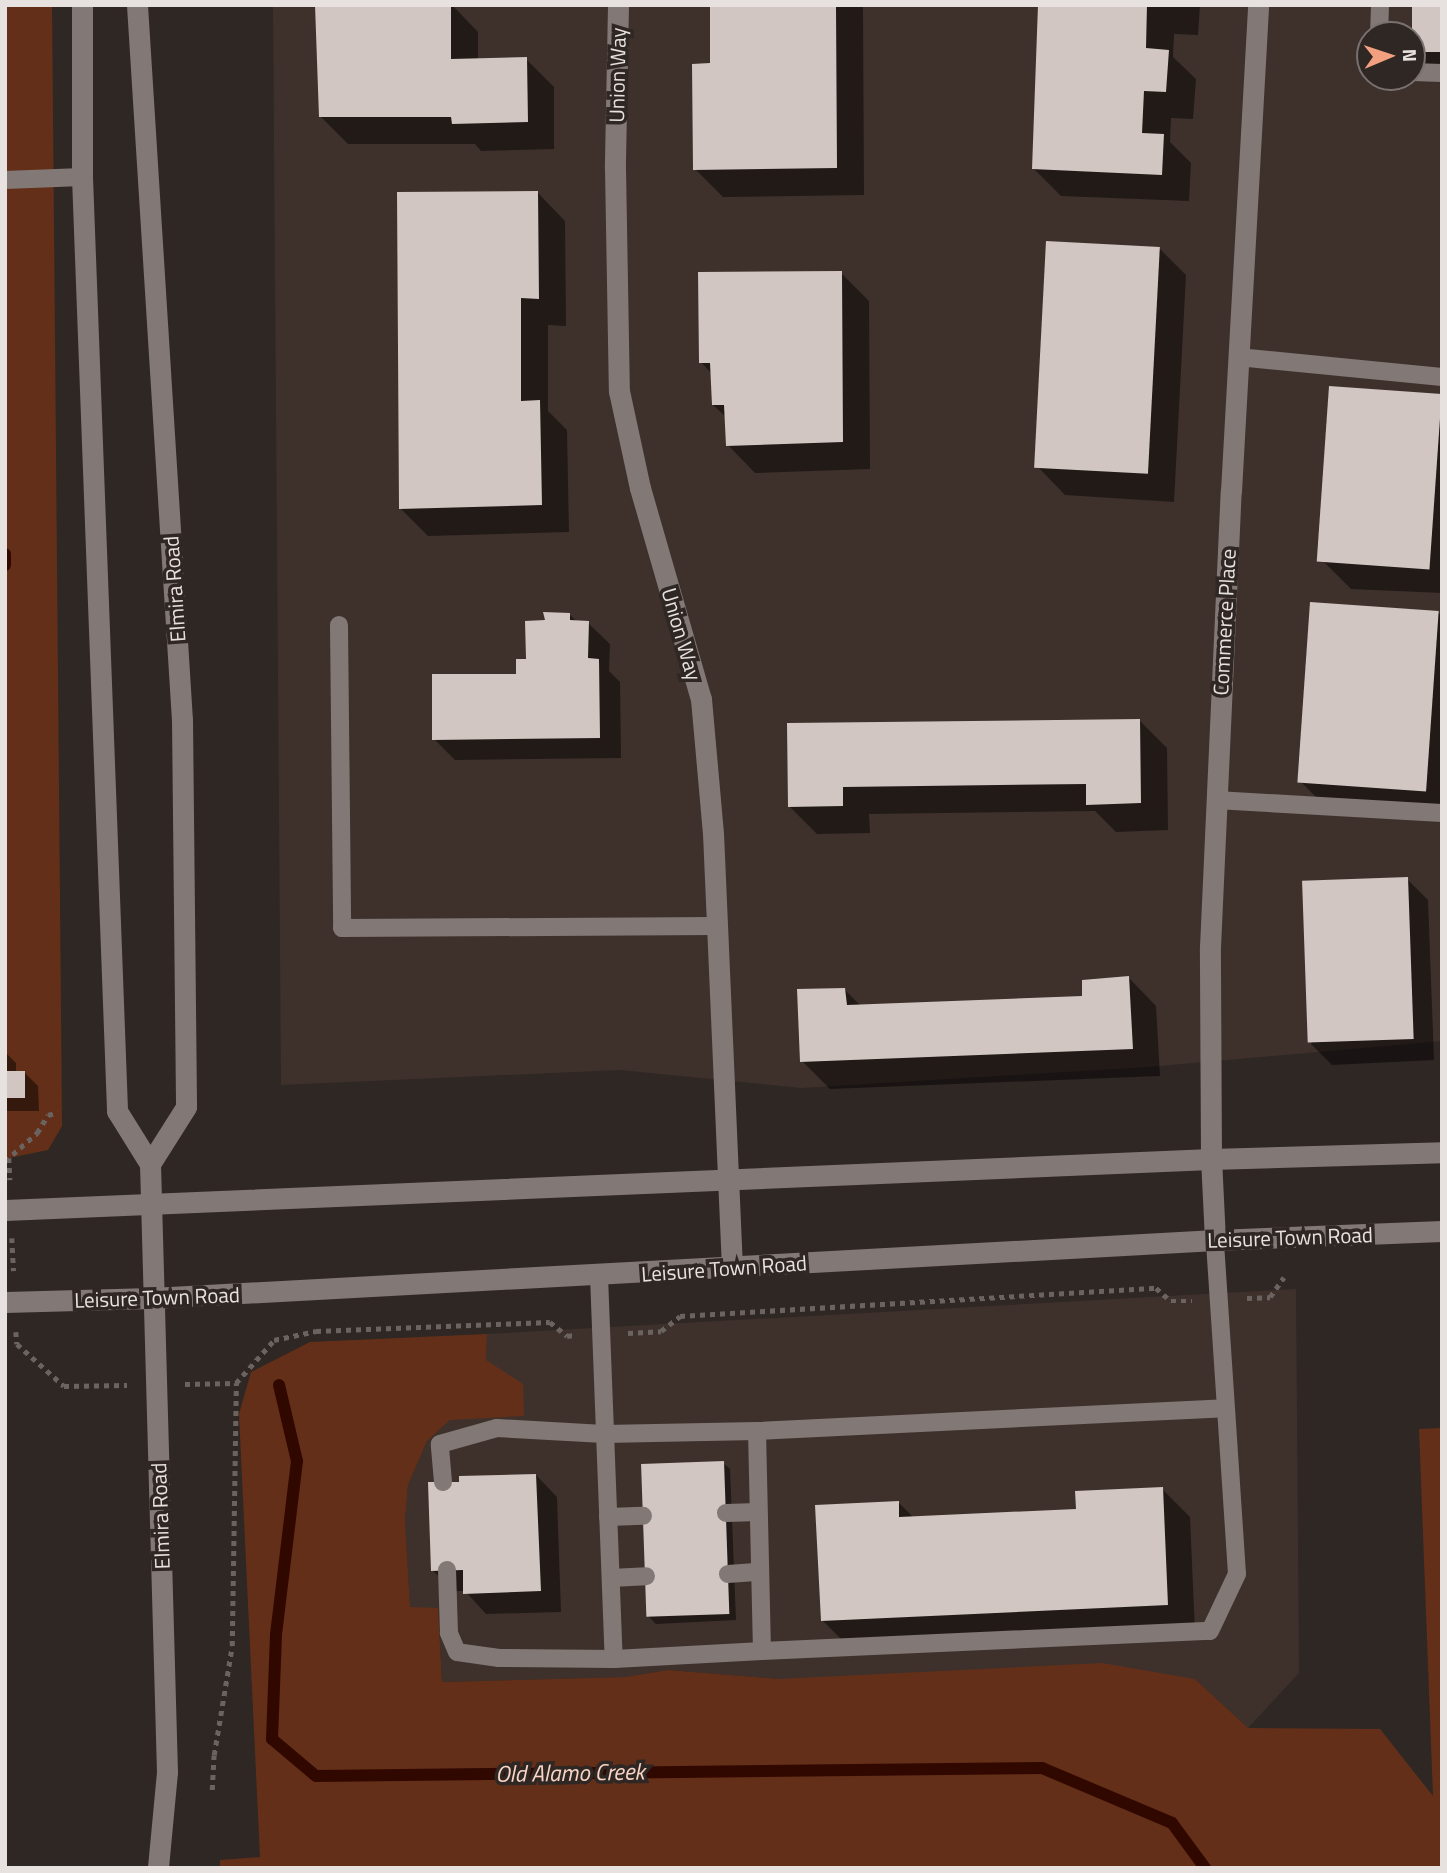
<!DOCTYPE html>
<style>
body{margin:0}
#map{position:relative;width:1447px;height:1873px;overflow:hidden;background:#2f2724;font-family:"Titillium Web",sans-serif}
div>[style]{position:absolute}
.built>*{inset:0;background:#3e312c}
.green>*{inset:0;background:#642f19}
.shadow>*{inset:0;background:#0007}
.stream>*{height:12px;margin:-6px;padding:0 6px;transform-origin:6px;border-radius:6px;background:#310800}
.building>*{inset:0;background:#d1c6c2;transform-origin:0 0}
.path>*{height:4.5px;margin-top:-2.25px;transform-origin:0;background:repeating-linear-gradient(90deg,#6a6360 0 5px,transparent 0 10px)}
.service>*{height:18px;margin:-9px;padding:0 9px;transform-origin:9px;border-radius:9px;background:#827875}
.minor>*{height:21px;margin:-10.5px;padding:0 10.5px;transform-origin:10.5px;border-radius:10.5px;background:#827875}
.secondary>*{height:21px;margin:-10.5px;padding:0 10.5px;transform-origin:10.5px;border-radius:10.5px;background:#827875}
span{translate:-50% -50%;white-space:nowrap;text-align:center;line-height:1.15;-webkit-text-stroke:7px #2f2724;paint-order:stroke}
.street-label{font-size:21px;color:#e7e1df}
.water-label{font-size:23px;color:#fad4c4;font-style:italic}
.frame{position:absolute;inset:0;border:7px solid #e7e1df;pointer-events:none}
.north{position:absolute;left:1356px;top:21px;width:70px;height:70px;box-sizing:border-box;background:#2f2724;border:2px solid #79716f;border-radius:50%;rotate:88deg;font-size:19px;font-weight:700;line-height:28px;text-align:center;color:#e7e1df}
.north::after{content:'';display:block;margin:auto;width:24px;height:32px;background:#f2a07f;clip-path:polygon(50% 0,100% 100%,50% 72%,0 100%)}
</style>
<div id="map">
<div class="built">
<div style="clip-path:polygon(evenodd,273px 5px,1442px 5px,1442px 1041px,1148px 1067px,801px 1088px,620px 1070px,281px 1085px,273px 5px,1370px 35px,1412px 35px,1412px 77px,1370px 77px,1370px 35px)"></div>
<div style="clip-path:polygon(1296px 1289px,1299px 1673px,1248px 1728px,1195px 1679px,779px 1679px,668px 1670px,625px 1677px,442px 1682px,438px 1608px,410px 1608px,405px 1519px,408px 1485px,427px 1441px,450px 1420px,486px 1360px,487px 1334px)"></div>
</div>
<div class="green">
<div style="clip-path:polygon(5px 5px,52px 5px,62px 1126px,48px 1150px,9px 1158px,5px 1158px)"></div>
<div style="clip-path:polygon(487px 1334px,486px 1360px,523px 1384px,524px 1416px,450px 1420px,427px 1441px,408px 1485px,405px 1519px,410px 1607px,438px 1608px,442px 1682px,625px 1677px,668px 1670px,779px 1679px,1102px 1663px,1195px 1679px,1248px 1728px,1380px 1729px,1433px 1796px,1419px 1429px,1442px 1428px,1442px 1868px,220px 1868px,220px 1860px,260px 1857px,239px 1414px,251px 1372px,310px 1342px)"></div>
</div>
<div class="shadow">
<div style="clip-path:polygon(317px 5px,452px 5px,478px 32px,478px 60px,526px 59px,554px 87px,554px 149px,481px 151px,475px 144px,348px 144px,320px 116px)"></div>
<div style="clip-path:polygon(712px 5px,863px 5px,864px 195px,723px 197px,695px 169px,712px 64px)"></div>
<div style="clip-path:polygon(1040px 5px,1200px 5px,1198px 35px,1174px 34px,1173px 57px,1196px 79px,1193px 119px,1171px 118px,1170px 142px,1191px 163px,1189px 201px,1061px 196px,1033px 168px)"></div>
<div style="clip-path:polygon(1413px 5px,1442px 5px,1442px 79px,1412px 52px)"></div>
<div style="clip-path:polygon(538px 193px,565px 221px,566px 326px,548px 325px,548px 411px,567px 430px,569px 532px,428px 536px,400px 508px)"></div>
<div style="clip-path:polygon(1159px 248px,1186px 275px,1174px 502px,1065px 495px,1038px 467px)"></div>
<div style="clip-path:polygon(841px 273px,869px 301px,870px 469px,755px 473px,728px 445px,726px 417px,713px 405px,712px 374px,701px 362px)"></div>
<div style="clip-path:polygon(1442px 395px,1442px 593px,1351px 589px,1323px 561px)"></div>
<div style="clip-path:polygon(1438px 613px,1442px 616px,1442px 815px,1329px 810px,1301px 782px)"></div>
<div style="clip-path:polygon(569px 614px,577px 622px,588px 623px,610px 644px,609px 671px,620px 682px,621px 758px,455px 760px,434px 739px,518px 676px,547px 622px)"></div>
<div style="clip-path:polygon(1140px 721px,1167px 748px,1168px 830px,1116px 832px,1095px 811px,869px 814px,870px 833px,817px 834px,789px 806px,788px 724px)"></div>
<div style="clip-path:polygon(1407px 879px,1428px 900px,1434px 1060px,1332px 1065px,1311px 1044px)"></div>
<div style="clip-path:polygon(1129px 978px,1156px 1006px,1160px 1076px,830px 1089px,802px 1061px,844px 989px,861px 1006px,1084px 998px)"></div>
<div style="clip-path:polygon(5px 1052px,16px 1063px,16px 1072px,24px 1072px,38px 1086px,39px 1111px,5px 1111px)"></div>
<div style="clip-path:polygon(723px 1463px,730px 1469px,736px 1620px,656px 1624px,649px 1617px)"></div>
<div style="clip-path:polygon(536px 1475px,557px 1497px,561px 1612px,486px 1614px,465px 1591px,454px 1591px,432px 1570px)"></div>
<div style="clip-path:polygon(1162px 1489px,1190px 1517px,1195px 1632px,850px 1648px,822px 1620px,898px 1502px,914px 1518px,1078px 1511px)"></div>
</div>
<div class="stream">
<div style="left:5px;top:554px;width:11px;rotate:90deg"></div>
<div style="left:279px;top:1385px;width:78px;rotate:76.7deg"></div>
<div style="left:297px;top:1461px;width:175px;rotate:96.9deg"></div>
<div style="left:276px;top:1635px;width:104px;rotate:92.2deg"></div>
<div style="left:272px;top:1739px;width:57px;rotate:40.1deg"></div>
<div style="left:316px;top:1776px;width:726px;rotate:-0.63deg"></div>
<div style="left:1042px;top:1768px;width:141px;rotate:22.9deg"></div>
<div style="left:1172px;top:1823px;width:56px;rotate:53.7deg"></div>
</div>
<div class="building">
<div style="clip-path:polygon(315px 5px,451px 5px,451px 59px,527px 57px,528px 122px,452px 124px,451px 117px,319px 117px)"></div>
<div style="clip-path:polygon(710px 5px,836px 5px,837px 168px,693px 170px,692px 64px,710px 63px)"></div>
<div style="clip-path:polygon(1038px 5px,1147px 5px,1146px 48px,1169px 50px,1166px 92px,1144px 91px,1142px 133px,1164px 134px,1162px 175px,1032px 169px)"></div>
<div style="left:1412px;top:5px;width:30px;height:47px"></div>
<div style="clip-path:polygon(538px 191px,539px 299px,521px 298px,521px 401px,540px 400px,542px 505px,399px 509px,397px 192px)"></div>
<div style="left:1046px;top:241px;width:114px;height:227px;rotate:3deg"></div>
<div style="clip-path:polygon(842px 271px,843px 442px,726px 446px,724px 405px,712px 405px,710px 363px,699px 363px,698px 272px)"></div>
<div style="left:1329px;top:386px;width:113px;height:176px;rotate:4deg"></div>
<div style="left:1310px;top:602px;width:129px;height:181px;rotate:4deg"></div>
<div style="clip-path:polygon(543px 612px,570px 613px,570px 620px,589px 621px,588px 658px,599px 659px,600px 738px,432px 740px,432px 674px,516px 674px,516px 659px,526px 659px,525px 621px,545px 620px)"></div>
<div style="clip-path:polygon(1140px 719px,1141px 803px,1086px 805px,1086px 784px,843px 787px,843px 806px,788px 807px,787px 723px)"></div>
<div style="left:1408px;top:877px;width:162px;height:106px;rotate:88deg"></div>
<div style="clip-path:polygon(1129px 976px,1133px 1049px,800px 1062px,797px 989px,845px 988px,847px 1005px,1082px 996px,1082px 980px)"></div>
<div style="left:5px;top:1071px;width:20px;height:27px"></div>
<div style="left:724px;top:1461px;width:153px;height:83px;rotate:88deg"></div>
<div style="clip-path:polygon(536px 1474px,541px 1591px,463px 1594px,463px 1570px,431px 1571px,428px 1482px,459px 1482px,459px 1476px)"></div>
<div style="clip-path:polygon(1163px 1487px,1168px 1605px,821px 1621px,815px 1505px,899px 1501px,899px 1517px,1076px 1509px,1075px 1491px)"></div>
</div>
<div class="path">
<div style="left:9px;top:1158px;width:22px;rotate:87deg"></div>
<div style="left:5px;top:1161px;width:43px;rotate:-41.2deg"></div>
<div style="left:37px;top:1133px;width:21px;rotate:-59deg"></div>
<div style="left:48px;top:1115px;width:10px;rotate:-17deg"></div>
<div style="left:12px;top:1238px;width:33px;rotate:87deg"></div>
<div style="left:1247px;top:1298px;width:23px;rotate:-2deg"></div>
<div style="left:1270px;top:1297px;width:24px;rotate:-55deg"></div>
<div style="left:16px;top:1332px;width:12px;rotate:85deg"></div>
<div style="left:17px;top:1344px;width:63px;rotate:41.8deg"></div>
<div style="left:64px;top:1386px;width:63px;rotate:-0.9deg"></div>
<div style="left:628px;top:1333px;width:33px;rotate:-3deg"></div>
<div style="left:661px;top:1331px;width:24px;rotate:-38deg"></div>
<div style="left:680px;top:1316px;width:477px;rotate:-3.4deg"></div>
<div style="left:1156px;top:1288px;width:20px;rotate:41deg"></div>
<div style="left:1171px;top:1301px;width:21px"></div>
<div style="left:185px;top:1384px;width:51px;rotate:-1.1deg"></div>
<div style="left:212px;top:1790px;width:35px;rotate:-87deg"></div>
<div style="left:214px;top:1755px;width:110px;rotate:-80.6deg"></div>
<div style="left:232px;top:1646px;width:263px;rotate:-89.1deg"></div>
<div style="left:236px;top:1383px;width:57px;rotate:-48.5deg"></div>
<div style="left:274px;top:1340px;width:43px;rotate:-12.1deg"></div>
<div style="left:316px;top:1331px;width:234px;rotate:-2.2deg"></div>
<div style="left:550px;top:1322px;width:22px;rotate:39deg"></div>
<div style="left:567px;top:1336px;width:7px;rotate:-8deg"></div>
</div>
<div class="service">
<div style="left:1379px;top:35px;width:30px;rotate:-88deg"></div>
<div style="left:1412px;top:72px;width:30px;rotate:2deg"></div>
<div style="left:5px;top:180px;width:77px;rotate:-2.2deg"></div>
<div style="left:1238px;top:357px;width:205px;rotate:5.6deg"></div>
<div style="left:339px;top:625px;width:303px;rotate:89.4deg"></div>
<div style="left:342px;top:928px;width:374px;rotate:-0.3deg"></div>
<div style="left:1216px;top:800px;width:226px;rotate:3.3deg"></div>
<div style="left:599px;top:1276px;width:383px;rotate:87.8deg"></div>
<div style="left:757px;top:1431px;width:468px;rotate:-2.8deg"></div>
<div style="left:443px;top:1482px;width:38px;rotate:-95deg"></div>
<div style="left:440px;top:1444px;width:59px;rotate:-15.7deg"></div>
<div style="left:497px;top:1428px;width:107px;rotate:3.2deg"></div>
<div style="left:604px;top:1434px;width:153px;rotate:-1.1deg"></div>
<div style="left:757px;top:1431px;width:220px;rotate:88.7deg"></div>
<div style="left:762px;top:1651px;width:148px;rotate:176.9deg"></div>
<div style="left:614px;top:1659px;width:115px;rotate:-179.5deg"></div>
<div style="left:499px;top:1658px;width:42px;rotate:-171.9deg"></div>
<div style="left:457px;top:1652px;width:21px;rotate:-113deg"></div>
<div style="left:449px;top:1633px;width:63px;rotate:-91.8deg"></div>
<div style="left:726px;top:1513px;width:32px;rotate:-2deg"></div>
<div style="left:608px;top:1517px;width:35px;rotate:-2deg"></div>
<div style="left:728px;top:1574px;width:31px;rotate:-4deg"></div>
<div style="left:611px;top:1578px;width:35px;rotate:-3deg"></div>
<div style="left:762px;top:1651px;width:448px;rotate:-2.6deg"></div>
<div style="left:1210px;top:1631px;width:63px;rotate:-64.7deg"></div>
<div style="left:1237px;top:1574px;width:335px;rotate:-93.8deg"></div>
</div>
<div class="minor">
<div style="left:618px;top:5px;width:163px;rotate:91.1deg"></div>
<div style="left:615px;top:168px;width:223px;rotate:89deg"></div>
<div style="left:619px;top:391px;width:99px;rotate:77.8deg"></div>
<div style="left:640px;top:488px;width:220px;rotate:73.9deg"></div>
<div style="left:701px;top:699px;width:135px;rotate:84.9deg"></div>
<div style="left:713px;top:833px;width:434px;rotate:87.5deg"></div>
<div style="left:1215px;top:1240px;width:81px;rotate:-92.8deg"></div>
<div style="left:1211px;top:1159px;width:212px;rotate:-90.3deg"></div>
<div style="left:1210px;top:947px;width:456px;rotate:-87.4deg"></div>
<div style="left:1231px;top:491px;width:487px;rotate:-86.8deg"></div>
</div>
<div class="secondary">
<div style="left:82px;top:5px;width:172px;rotate:90deg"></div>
<div style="left:82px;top:177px;width:935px;rotate:87.85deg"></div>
<div style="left:117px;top:1111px;width:62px;rotate:58.1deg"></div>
<div style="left:150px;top:1164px;width:608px;rotate:88.4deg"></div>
<div style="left:167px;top:1772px;width:96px;rotate:95.4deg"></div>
<div style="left:137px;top:5px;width:716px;rotate:86.4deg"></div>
<div style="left:182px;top:720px;width:387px;rotate:89.4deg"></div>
<div style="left:186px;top:1107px;width:67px;rotate:122.3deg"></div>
<div style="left:5px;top:1210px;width:1207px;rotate:-2.42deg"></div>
<div style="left:1211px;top:1159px;width:231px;rotate:-1.7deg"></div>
<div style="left:5px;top:1302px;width:147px;rotate:-1.6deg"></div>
<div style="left:152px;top:1298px;width:1065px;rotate:-3.12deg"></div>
<div style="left:1215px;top:1240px;width:227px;rotate:-2.3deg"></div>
</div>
<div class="street-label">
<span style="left:617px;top:75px;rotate:-89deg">Union Way</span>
<span style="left:174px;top:589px;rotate:-94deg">Elmira Road</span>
<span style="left:1224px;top:622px;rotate:-87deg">Commerce Place</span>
<span style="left:682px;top:634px;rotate:74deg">Union Way</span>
<span style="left:1290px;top:1237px;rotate:-2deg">Leisure Town Road</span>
<span style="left:724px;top:1268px;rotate:-4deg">Leisure Town Road</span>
<span style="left:157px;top:1297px;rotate:-2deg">Leisure Town Road</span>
<span style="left:160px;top:1516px;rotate:-92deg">Elmira Road</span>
</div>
<div class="water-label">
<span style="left:570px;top:1773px;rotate:-1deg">Old Alamo Creek</span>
</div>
<div class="frame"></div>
<div class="north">N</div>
</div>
